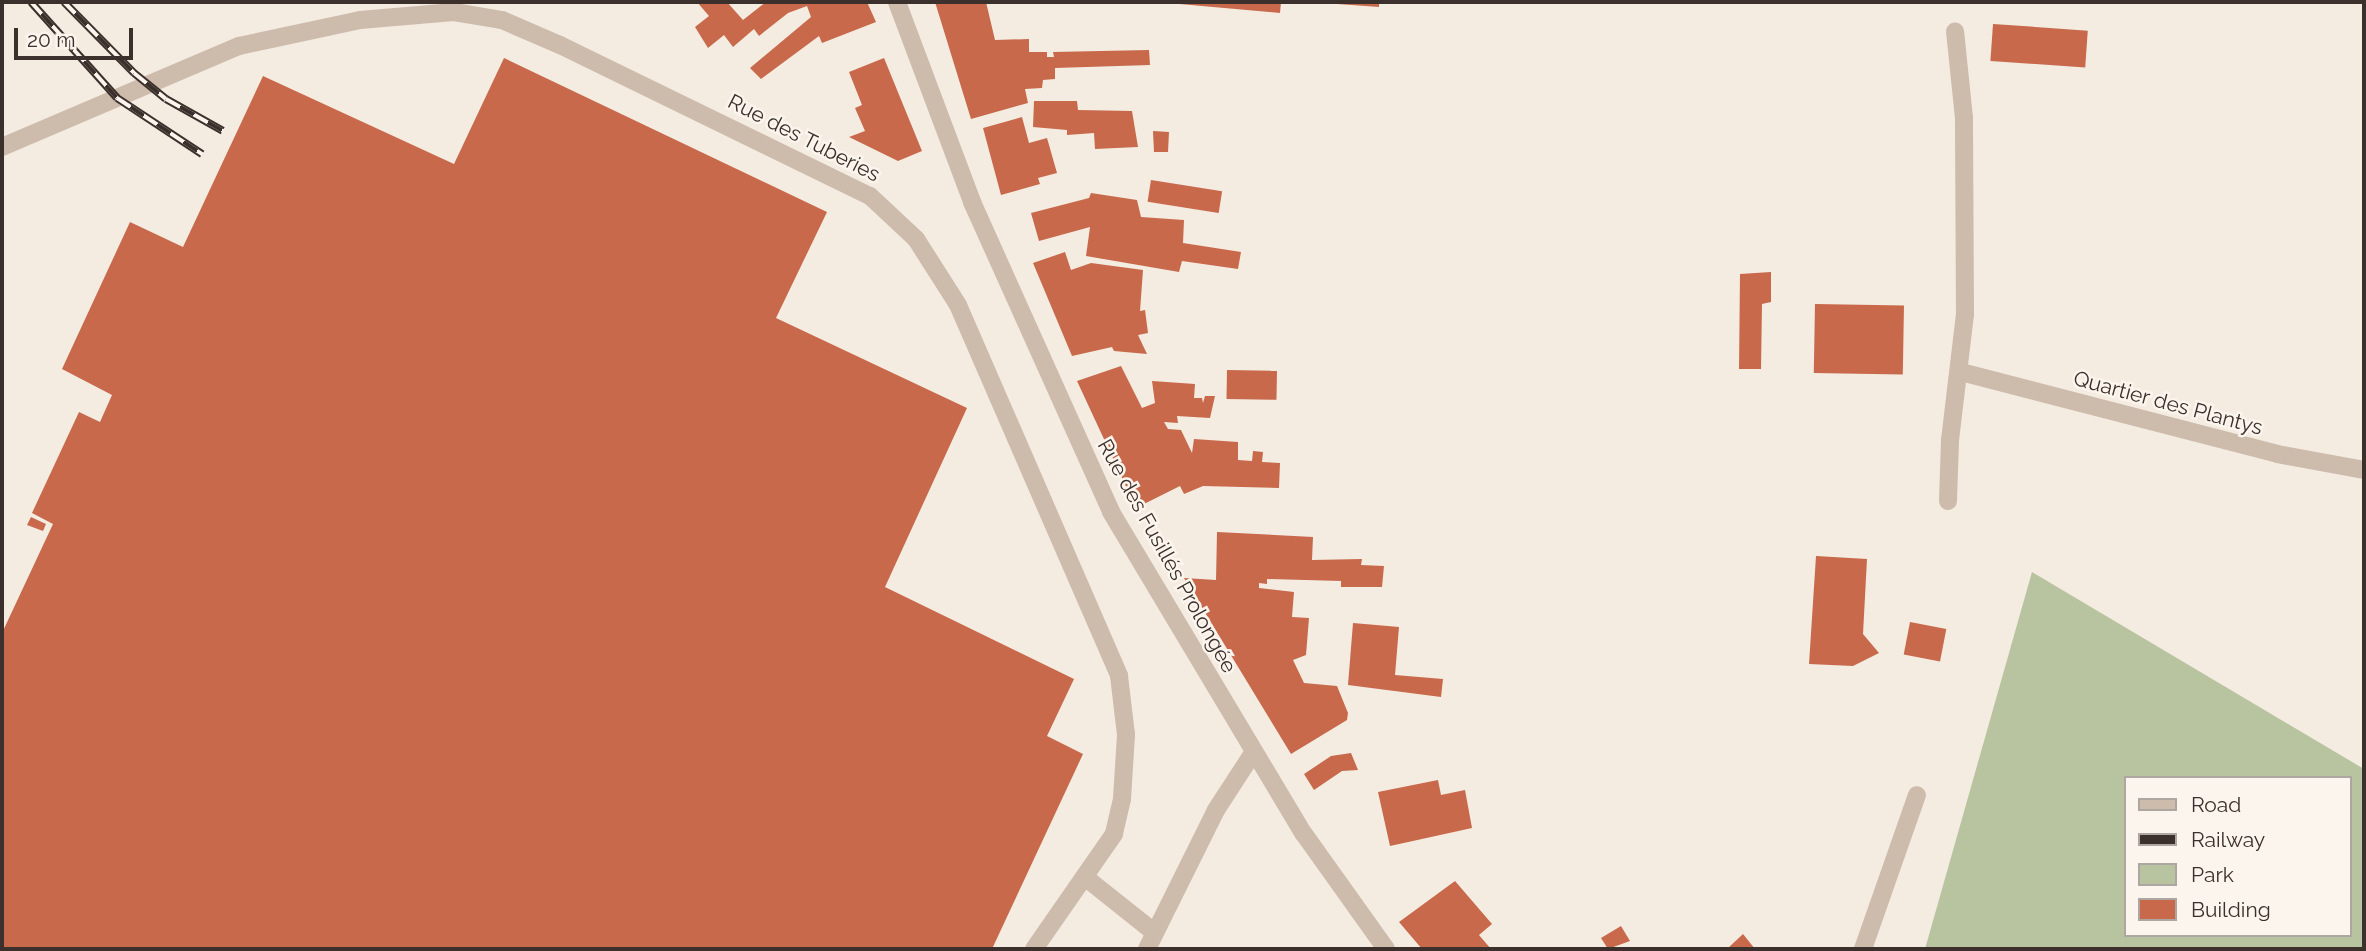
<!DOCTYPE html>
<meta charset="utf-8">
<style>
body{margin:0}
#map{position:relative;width:2366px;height:951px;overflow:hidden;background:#f4ebe1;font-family:Raleway,sans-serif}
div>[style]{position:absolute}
.green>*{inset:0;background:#b8c4a0}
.building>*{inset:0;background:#c8694b;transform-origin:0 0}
.minor>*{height:18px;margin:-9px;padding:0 9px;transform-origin:9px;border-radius:9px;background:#cdbbac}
.rail>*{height:8px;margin-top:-4px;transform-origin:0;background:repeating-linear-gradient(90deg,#fbf5ee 0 16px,#3b302b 0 32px);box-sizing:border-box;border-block:2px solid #3b302b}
span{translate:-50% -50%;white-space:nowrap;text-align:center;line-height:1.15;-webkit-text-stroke:5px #fbf5ee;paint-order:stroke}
.street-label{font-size:21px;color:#3b302b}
.frame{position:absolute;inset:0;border:4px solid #3b302b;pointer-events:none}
.legend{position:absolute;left:2124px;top:776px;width:228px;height:161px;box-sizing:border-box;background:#fbf5ee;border:2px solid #aea6a0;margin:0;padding:9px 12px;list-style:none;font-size:21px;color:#3b302b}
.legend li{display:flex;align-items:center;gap:14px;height:35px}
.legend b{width:35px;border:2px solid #aea6a0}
.scale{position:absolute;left:14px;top:28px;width:119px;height:32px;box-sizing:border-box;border:4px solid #3b302b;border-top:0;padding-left:9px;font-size:21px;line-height:24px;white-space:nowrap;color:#3b302b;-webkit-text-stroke:5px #fbf5ee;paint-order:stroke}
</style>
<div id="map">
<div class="green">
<div style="clip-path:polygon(evenodd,2032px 572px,2364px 769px,2364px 949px,1925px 949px,2032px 572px,2126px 778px,2350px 778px,2350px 935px,2126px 935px,2126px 778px)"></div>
</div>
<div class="building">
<div style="clip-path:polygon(697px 2px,727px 2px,743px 20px,766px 2px,867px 2px,876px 22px,822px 43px,819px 36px,761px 79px,750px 68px,811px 17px,807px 6px,788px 13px,759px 36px,754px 29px,733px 47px,724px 35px,708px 48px,695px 27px,709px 16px)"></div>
<div style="clip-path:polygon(935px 2px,986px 2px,995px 40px,1029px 39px,1029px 52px,1047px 52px,1047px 57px,1054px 57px,1053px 52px,1149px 50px,1150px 65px,1055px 68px,1055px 79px,1043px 80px,1042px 88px,1025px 89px,1028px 103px,971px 119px)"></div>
<div style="clip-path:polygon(1157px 2px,1281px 2px,1280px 13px)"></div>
<div style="clip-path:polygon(1337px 2px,1379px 2px,1379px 7px,1337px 4px)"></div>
<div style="left:1993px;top:24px;width:95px;height:37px;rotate:4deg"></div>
<div style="clip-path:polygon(504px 58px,827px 212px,776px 318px,967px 408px,885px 587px,1074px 679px,1047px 736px,1083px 754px,992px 949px,2px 949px,2px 633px,53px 524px,32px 513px,79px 412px,100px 422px,112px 395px,62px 369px,130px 222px,183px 247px,263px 76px,454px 164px)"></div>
<div style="clip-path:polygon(884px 58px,922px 151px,898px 161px,849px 137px,865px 131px,855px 108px,862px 105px,849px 72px)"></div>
<div style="clip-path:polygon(1034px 101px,1077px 101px,1078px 110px,1132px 111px,1138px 147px,1095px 149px,1094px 133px,1067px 135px,1067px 130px,1033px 127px)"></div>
<div style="clip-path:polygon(1022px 117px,1029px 143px,1047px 138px,1057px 173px,1038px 178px,1040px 184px,1001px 195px,983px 128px)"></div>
<div style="clip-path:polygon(1153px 131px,1169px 132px,1168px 152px,1154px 152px)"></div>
<div style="left:1151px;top:180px;width:72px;height:22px;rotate:9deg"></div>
<div style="clip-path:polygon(1091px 193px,1137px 200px,1141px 217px,1184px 220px,1183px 243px,1241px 252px,1238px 269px,1182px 261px,1179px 272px,1086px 256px,1090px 227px,1039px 241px,1031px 213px,1089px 198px)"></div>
<div style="clip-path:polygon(1065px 252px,1071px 270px,1091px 263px,1143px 270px,1140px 311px,1145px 310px,1148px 333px,1138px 335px,1147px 354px,1114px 351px,1112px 347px,1072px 356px,1033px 263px)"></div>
<div style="clip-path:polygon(1771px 272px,1771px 302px,1762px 304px,1761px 369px,1739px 369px,1740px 274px)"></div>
<div style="left:1815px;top:304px;width:89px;height:69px;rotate:1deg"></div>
<div style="clip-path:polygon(1121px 366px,1142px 408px,1155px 403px,1152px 381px,1195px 384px,1194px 398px,1202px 398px,1203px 403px,1205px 396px,1215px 396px,1210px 418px,1177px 416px,1178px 423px,1164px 422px,1168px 429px,1181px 430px,1192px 453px,1194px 439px,1238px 442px,1238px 460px,1252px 461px,1253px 451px,1263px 452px,1262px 462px,1280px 463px,1279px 488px,1203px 486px,1184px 494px,1180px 486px,1136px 508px,1077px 381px)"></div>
<div style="left:1227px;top:370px;width:50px;height:29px;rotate:1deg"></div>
<div style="clip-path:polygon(31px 517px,46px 524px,43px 531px,27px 525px)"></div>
<div style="clip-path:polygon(1217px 532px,1313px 537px,1312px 560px,1362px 559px,1361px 565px,1384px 566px,1382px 587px,1341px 587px,1341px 581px,1267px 579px,1267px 584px,1259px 583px,1259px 588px,1294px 592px,1292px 617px,1309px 618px,1306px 655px,1293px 660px,1304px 683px,1337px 686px,1348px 713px,1347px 720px,1291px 754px,1184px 578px,1216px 580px)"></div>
<div style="clip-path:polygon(1816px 556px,1867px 559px,1863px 634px,1879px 653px,1853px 666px,1809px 664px)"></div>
<div style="left:1910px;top:622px;width:37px;height:33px;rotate:11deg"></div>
<div style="clip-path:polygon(1353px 623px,1399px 627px,1395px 675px,1443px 679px,1441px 697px,1348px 685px)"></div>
<div style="clip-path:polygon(1351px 753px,1358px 770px,1342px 771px,1314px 790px,1304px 774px,1331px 756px)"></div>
<div style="clip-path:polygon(1438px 780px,1441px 795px,1465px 790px,1472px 828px,1390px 846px,1378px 792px)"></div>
<div style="clip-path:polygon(1455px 881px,1492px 924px,1479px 935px,1491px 949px,1422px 949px,1399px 922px)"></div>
<div style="clip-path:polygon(1621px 926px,1630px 941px,1608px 949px,1601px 938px)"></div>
<div style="clip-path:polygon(1743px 934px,1755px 949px,1727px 949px)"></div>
</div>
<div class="minor">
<div style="left:897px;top:2px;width:214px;rotate:69.4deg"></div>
<div style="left:972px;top:202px;width:340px;rotate:65.8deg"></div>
<div style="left:1111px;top:512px;width:375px;rotate:59.1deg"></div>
<div style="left:1304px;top:834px;width:141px;rotate:54.5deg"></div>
<div style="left:2px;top:147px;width:258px;rotate:-23.1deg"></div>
<div style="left:239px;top:46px;width:124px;rotate:-12.1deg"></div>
<div style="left:360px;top:20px;width:94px;rotate:-4.9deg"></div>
<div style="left:454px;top:12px;width:49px;rotate:9.5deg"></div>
<div style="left:502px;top:20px;width:63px;rotate:23.3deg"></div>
<div style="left:560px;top:45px;width:345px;rotate:26deg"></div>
<div style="left:870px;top:196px;width:63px;rotate:43.1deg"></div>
<div style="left:916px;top:239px;width:78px;rotate:57.5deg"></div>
<div style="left:958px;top:305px;width:404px;rotate:66.5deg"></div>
<div style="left:1119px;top:676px;width:59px;rotate:83.2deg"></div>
<div style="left:1126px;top:735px;width:64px;rotate:93.6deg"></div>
<div style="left:1122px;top:799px;width:36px;rotate:103deg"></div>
<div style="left:1114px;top:834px;width:140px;rotate:124.8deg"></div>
<div style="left:1961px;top:372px;width:326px;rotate:14.5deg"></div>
<div style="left:2277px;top:454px;width:88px;rotate:10.4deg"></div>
<div style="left:1948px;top:501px;width:61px;rotate:-88.1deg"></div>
<div style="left:1950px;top:440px;width:126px;rotate:-83.2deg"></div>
<div style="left:1965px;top:315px;width:197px;rotate:-90.3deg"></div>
<div style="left:1964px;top:118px;width:87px;rotate:-95.9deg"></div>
<div style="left:1086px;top:878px;width:87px;rotate:38.5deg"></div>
<div style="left:1147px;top:949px;width:155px;rotate:-63.6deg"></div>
<div style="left:1216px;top:810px;width:68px;rotate:-57deg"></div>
<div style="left:1863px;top:949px;width:163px;rotate:-70.7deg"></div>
</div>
<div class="rail">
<div style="left:31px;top:2px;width:129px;rotate:48.1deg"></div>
<div style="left:117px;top:98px;width:102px;rotate:33.4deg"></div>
<div style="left:64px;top:2px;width:100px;rotate:45.4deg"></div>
<div style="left:134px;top:73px;width:41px;rotate:39.1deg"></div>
<div style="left:166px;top:99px;width:65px;rotate:29.3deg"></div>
</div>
<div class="street-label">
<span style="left:804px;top:138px;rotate:27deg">Rue des Tuberies</span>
<span style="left:2168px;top:403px;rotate:15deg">Quartier des Plantys</span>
<span style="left:1167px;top:556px;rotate:61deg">Rue des Fusillés Prolongée</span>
</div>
<div class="frame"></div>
<ul class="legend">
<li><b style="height:9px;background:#cdbbac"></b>Road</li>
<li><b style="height:9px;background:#3b302b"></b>Railway</li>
<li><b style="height:19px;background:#b8c4a0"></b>Park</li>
<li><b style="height:19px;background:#c8694b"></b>Building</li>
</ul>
<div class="scale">20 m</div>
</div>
